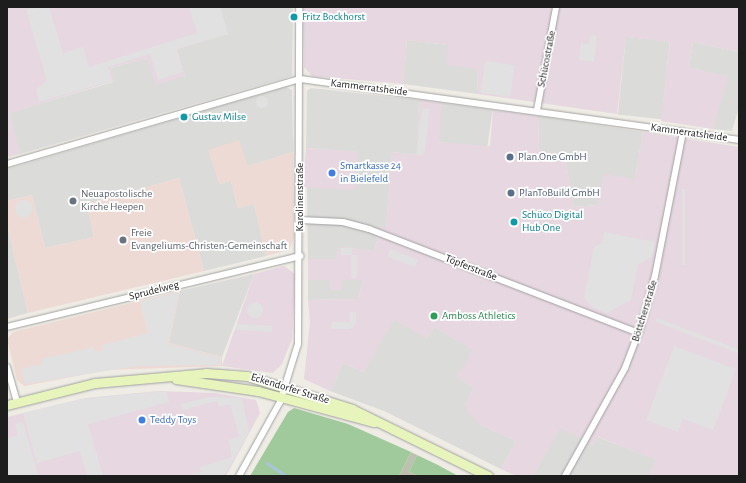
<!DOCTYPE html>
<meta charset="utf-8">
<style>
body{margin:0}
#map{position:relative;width:746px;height:483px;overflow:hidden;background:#eeece4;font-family:"Alegreya Sans",sans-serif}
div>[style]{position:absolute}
.residential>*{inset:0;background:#dbdbda;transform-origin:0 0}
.commercial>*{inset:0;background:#eddad4}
.industrial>*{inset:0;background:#e6d7e0;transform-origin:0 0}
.construction>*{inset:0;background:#bec1b0}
.forest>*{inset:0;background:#a1ca9c}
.parking>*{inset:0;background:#e1e1e1;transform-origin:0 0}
.round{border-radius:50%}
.stream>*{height:2.5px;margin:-1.25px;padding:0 1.25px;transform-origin:1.25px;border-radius:1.25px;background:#a8c4d8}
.roads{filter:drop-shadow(0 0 1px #a1a1a1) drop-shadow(0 0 1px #a1a1a1)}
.street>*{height:6px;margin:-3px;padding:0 3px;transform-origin:3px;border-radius:3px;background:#fff}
.secondary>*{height:9px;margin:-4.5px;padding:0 4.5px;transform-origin:4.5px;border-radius:4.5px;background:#e7f4bc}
.dots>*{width:11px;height:11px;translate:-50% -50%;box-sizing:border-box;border:2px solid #fff;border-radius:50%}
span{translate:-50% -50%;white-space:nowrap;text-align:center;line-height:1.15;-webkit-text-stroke:3.5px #fff;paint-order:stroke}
.culture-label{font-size:11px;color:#0d838f}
.left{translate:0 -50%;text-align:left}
.street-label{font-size:11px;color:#1d1d1d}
.service-label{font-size:11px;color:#4e5e75}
.shop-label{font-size:11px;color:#366cbe}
.worship-label{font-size:11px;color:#5b616d}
.leisure-label{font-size:11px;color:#27864d}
.frame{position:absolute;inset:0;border:8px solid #1d1d1d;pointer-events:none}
</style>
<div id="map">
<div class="residential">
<div style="clip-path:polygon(220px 7px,293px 7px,292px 76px,20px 154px,9px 113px,113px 82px,110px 68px,147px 58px,185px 76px,177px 49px,228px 34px)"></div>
<div style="left:626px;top:37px;width:44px;height:78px;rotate:6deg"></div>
<div style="clip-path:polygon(407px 40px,448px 45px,477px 69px,478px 94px,403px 84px)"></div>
<div style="clip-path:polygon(693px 42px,739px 52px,739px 107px,732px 131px,713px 129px,727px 77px,689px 67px)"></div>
<div style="clip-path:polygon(286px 87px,292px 90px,293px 152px,248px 166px,219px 184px,231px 181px,238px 208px,254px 204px,266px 256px,204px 271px,179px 178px,87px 204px,94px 237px,45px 248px,32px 195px,7px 201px,7px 169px)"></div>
<div style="clip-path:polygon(311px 88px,420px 100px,417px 155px,392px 152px,386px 229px,381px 227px,374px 251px,339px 247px,336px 259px,308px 259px,307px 187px,321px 187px,358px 152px,306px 148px,307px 91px)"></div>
<div style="left:442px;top:103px;width:51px;height:39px;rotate:8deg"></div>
<div style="clip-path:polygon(538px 116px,643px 132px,635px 179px,598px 205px,574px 207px,565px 159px,539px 150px)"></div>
<div style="clip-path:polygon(7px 225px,28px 313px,7px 319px)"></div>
<div style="clip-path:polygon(254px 274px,222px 357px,169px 343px,180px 291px)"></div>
<div style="clip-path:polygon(308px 280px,330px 280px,331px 290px,342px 290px,342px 280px,363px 280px,358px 299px,308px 300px)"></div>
<div style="clip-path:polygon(394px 319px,427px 338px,434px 327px,474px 350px,457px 377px,474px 388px,465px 405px,481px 425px,516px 441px,501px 469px,384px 411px,330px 391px,343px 363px,363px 372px)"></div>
<div style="clip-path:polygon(560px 427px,593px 445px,597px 437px,657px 460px,649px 476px,533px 476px)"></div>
</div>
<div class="commercial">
<div style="clip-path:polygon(239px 140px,248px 166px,293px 152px,294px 238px,289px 250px,266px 256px,254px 204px,238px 208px,231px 181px,219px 184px,208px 150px)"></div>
<div style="clip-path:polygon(179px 178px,204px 271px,28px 313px,7px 225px,7px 201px,32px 195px,45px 248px,94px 237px,86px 204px)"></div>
<div style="clip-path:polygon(180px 291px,169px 343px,222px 357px,222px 366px,109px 370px,24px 386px,17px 380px,7px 339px,13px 332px)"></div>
</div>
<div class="industrial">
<div style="clip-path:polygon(7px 7px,220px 7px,228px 34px,178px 49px,185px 76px,156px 85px,147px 58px,110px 68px,114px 81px,10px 113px,20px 154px,7px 157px)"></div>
<div style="clip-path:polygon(303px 7px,739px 7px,739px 52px,693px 42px,689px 67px,728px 77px,713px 129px,661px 121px,670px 42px,626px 37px,617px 114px,478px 94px,477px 69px,447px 65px,448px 45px,407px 40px,403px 84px,312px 76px,304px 67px)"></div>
<div style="clip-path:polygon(420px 100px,442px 103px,439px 142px,490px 146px,493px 110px,538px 116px,539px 150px,565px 158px,574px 207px,598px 205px,604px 174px,635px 179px,643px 132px,739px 147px,739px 476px,649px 476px,656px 460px,598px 437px,593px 445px,560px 428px,533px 476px,516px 476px,501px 469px,516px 441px,481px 425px,470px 415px,465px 405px,474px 388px,457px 377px,473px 350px,434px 327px,427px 338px,394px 320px,363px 372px,343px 363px,330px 391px,304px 379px,310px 322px,308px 300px,358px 299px,363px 280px,343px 280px,342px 290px,330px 290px,330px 280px,308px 280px,308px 259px,336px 259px,339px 246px,374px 251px,381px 227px,386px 228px,392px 152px,417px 155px)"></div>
<div style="left:306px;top:148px;width:52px;height:39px;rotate:4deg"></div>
<div style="clip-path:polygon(284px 266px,295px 274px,292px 339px,282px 364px,273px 373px,222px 366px,254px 274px)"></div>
<div style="clip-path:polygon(159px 391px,215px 393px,256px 400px,260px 413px,226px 476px,7px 476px,7px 417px,86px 398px)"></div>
</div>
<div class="construction">
<div style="clip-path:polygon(411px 452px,417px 455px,409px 472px,419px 476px,399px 476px)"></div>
</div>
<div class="forest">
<div style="clip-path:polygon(294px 408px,348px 424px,411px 452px,399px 476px,250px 476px,288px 412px)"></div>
<div style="clip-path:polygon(417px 455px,438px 465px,458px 476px,419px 476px,409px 472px)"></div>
</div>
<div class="parking">
<div style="clip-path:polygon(49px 7px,63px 53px,83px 47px,89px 67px,197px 33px,189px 7px,220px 7px,228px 34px,177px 49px,183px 72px,158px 80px,150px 54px,108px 67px,112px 81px,39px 102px,36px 89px,47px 81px,26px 9px)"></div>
<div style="clip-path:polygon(590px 35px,597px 36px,594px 62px,579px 60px,581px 43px,589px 44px)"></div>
<div style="left:485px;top:61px;width:30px;height:32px;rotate:8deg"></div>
<div class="round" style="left:256px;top:96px;width:12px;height:12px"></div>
<div style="left:422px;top:108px;width:8px;height:47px;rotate:7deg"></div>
<div style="left:682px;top:189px;width:3px;height:76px"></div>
<div class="round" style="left:15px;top:200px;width:18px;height:18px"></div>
<div style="clip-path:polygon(604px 232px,655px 242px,652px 256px,638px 265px,631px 300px,607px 313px,592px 307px,584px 298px,594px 247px,602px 243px)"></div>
<div style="clip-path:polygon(341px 248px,352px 248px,352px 255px,357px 255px,357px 278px,351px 278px,351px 255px,341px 255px)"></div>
<div style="left:390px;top:249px;width:30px;height:8px;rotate:21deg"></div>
<div style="clip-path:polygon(179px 292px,168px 344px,221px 358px,221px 365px,137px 366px,25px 384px,21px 369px,42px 364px,41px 359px,94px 347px,95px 352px,103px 350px,102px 345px,148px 333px,140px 302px)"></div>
<div class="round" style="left:247px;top:302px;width:16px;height:16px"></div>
<div style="clip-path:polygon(350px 312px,356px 312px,356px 323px,350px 329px,331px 329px,331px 322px,350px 322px)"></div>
<div style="left:657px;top:318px;width:88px;height:4px;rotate:21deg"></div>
<div style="left:236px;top:324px;width:36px;height:6px;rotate:3deg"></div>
<div style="clip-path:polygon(674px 346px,736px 369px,713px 430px,683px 419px,678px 432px,646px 420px)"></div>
<div style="clip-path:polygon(167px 391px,169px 402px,88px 424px,103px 476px,87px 476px,80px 451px,37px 463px,23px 413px,81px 399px)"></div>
<div style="clip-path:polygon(209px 397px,242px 398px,249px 432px,224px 476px,184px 476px,201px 472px,199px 467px,232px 457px,228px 440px,239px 437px,230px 404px,219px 407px,217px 401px,183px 410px,181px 404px)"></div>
<div style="clip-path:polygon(23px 422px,38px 476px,7px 476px,7px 438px,18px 435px,15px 424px)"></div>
</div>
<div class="stream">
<div style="left:267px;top:463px;width:23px;rotate:34deg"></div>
</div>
<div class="roads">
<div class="street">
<div style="left:537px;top:110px;width:105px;rotate:-79.5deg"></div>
<div style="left:7px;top:164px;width:305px;rotate:-16.2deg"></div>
<div style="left:300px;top:79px;width:443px;rotate:7.9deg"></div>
<div style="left:300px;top:220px;width:43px;rotate:2.7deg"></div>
<div style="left:343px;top:222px;width:27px;rotate:15deg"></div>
<div style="left:369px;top:229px;width:289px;rotate:21.1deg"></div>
<div style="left:7px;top:327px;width:302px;rotate:-13.6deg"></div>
<div style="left:7px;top:367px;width:36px;rotate:74deg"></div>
<div style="left:239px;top:476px;width:85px;rotate:-61deg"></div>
<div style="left:280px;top:402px;width:61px;rotate:-72.8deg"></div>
<div style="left:298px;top:344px;width:337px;rotate:-89.8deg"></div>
<div style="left:565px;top:476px;width:124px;rotate:-60.9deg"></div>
<div style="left:625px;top:368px;width:45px;rotate:-69.1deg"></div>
<div style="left:641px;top:326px;width:52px;rotate:-74.4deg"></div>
<div style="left:655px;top:276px;width:147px;rotate:-79deg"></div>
</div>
<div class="secondary">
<div style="left:176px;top:379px;width:83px;rotate:8.3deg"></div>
<div style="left:258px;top:391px;width:120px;rotate:15deg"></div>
<div style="left:7px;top:405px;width:91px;rotate:-14deg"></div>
<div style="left:95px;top:383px;width:111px;rotate:-5.1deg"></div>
<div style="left:206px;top:373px;width:41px;rotate:4.2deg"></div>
<div style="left:247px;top:376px;width:110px;rotate:17.4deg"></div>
<div style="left:352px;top:409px;width:152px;rotate:26.2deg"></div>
</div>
</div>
<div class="dots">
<div style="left:294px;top:17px;background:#0f9aa8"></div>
<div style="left:184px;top:117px;background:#0f9aa8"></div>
<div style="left:510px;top:157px;background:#5c6f8a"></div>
<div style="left:332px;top:173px;background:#3f7fe0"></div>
<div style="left:511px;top:193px;background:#5c6f8a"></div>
<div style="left:73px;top:201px;background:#6b7280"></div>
<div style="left:514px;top:222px;background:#0f9aa8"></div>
<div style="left:123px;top:240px;background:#6b7280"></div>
<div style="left:434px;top:316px;background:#2e9e5b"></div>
<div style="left:142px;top:420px;background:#3f7fe0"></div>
</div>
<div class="culture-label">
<span class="left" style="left:302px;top:17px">Fritz Bockhorst</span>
<span class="left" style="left:192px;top:117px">Gustav Milse</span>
<span class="left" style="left:522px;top:222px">Schüco Digital<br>Hub One</span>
</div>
<div class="street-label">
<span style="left:547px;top:59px;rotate:-79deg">Schücostraße</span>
<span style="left:369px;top:88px;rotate:7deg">Kammerratsheide</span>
<span style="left:689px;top:133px;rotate:8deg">Kammerratsheide</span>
<span style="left:300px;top:197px;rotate:-90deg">Karolinenstraße</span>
<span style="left:471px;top:268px;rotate:21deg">Töpferstraße</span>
<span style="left:154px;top:291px;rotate:-14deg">Sprudelweg</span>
<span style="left:645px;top:311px;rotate:-73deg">Böttcherstraße</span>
<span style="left:290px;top:389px;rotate:17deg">Eckendorfer Straße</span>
</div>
<div class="service-label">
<span class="left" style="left:518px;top:157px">Plan.One GmbH</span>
<span class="left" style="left:519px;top:193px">PlanToBuild GmbH</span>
</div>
<div class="shop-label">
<span class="left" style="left:340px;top:173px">Smartkasse 24<br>in Bielefeld</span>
<span class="left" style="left:150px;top:420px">Teddy Toys</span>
</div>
<div class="worship-label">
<span class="left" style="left:81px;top:201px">Neuapostolische<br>Kirche Heepen</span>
<span class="left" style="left:131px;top:240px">Freie<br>Evangeliums-Christen-Gemeinschaft</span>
</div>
<div class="leisure-label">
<span class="left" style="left:442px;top:316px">Amboss Athletics</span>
</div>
<div class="frame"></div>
</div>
